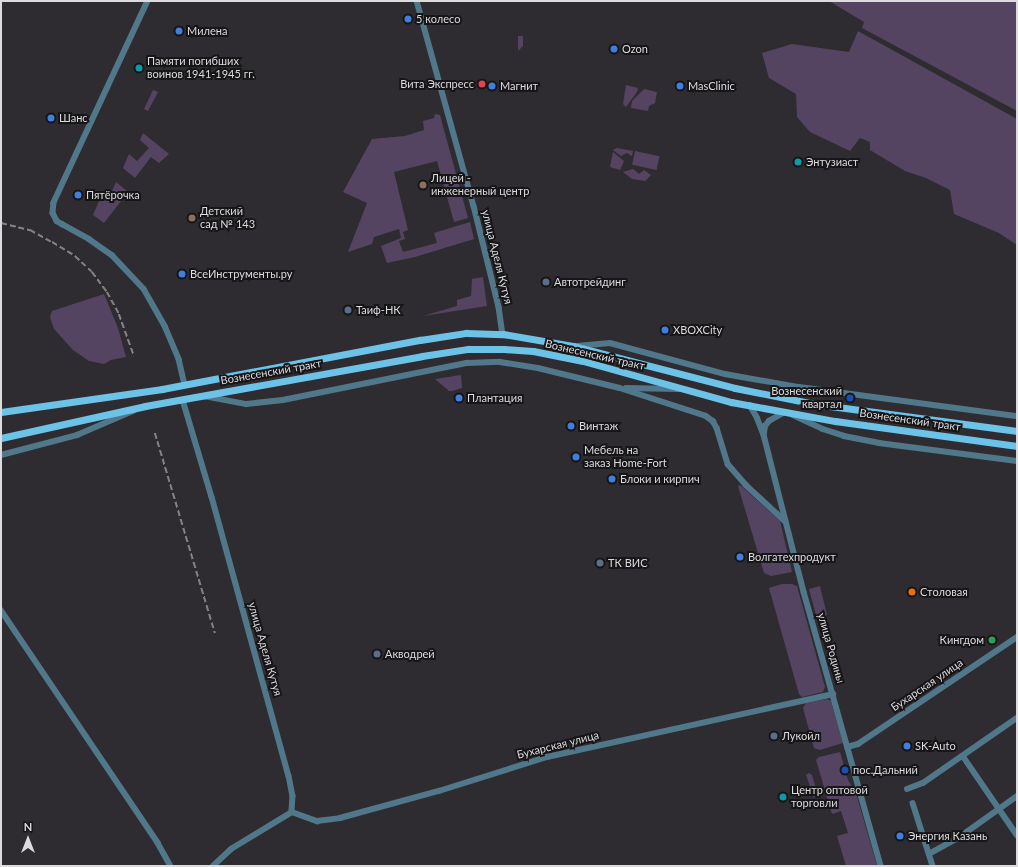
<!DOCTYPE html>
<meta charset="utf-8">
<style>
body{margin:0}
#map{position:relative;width:1018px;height:867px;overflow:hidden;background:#2e2c30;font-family:Lato,sans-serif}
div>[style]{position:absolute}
.green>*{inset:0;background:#544461;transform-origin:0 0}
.minor>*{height:5.5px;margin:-2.75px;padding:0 2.75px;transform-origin:2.75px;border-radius:2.75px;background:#50788a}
.major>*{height:7px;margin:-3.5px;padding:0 3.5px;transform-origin:3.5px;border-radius:3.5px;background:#6cc2e7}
.rail>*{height:1.5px;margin-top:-0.75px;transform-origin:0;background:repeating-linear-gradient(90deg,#848285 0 6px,transparent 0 9px)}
.dots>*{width:11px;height:11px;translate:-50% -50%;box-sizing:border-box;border:2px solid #161517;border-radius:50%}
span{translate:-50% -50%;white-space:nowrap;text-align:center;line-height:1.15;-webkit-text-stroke:4px #161517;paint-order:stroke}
.poi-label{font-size:11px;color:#dddbde}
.left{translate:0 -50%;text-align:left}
.right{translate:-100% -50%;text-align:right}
.street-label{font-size:11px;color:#dddbde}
.frame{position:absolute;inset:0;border:2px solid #dddbde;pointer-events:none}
.north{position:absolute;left:8px;top:819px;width:40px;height:40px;-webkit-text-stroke:3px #161517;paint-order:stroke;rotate:0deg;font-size:11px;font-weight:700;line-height:16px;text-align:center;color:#dddbde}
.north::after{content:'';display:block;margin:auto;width:14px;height:18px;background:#dddbde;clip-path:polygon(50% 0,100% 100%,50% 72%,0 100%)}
</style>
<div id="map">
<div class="green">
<div style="clip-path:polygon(829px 1px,1017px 1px,1017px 111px,862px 28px,864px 22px)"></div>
<div style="clip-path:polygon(858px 31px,1017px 119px,1017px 245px,999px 233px,954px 214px,950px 190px,926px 178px,905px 171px,870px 150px,870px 142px,860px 138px,850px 151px,810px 132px,797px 117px,796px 94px,769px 78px,762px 53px,792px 44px,849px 52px)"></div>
<div style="clip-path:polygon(518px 36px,523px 36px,523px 46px,518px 51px)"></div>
<div style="clip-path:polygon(626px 85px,638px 88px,637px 92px,626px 107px,623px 104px)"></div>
<div style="clip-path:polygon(644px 89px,657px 92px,655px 103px,649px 106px,648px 111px,631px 108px,632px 101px)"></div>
<div style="clip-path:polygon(153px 90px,158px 92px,148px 111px,144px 109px)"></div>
<div style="clip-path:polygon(435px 114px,440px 115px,468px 218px,454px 222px,437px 161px,394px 172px,408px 230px,403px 232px,405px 239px,399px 241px,403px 252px,437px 243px,434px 233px,470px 222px,474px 239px,415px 257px,387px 263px,381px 246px,401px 238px,399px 229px,374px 237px,372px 244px,348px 252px,367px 203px,343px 192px,372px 139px,405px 136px,424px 130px,423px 121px,434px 118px)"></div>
<div style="clip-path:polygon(143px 133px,169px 154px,159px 163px,151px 157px,135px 178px,123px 168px,129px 154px,137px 161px,149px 148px,140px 140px)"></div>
<div style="clip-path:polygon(617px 148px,633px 151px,632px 156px,627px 153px,621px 156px,613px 150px)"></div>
<div style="left:635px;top:151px;width:25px;height:14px;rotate:12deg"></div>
<div style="clip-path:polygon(613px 152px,624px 161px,620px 170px,610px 167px)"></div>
<div style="clip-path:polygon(633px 169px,639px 174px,644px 170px,651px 175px,645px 181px,632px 179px,623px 172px)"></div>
<div style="clip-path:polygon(116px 182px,128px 192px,104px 223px,93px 215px,103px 192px,110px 196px)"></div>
<div style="clip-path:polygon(483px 277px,487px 306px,423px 316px,457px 306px,457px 300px,471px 296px,472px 279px)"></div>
<div style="clip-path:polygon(104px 294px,118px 328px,126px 357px,111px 360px,104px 364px,89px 361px,73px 350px,54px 329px,50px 317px,52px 311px)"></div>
<div style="clip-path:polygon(461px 375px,462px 388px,452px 391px,449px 391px,435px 379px)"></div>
<div style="clip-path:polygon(740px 485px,780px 521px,792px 572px,771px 576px,764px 573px,738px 486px)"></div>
<div style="clip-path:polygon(782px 584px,792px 584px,797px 586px,825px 687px,823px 692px,802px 697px,799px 694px,769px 588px)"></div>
<div style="clip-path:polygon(820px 586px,827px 615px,819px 617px,816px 615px,809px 589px)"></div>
<div style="clip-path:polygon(827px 699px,831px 701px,843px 743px,820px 750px,814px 748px,803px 708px,806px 703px)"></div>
<div style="clip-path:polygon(840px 752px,848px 780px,856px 793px,877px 866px,846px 866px,837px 836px,848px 833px,841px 811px,832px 814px,816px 760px,819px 757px)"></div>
<div style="clip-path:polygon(809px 773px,812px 775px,817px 792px,814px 798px,806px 775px)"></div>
</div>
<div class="minor">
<div style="left:148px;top:1px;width:223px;rotate:115deg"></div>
<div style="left:54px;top:203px;width:10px;rotate:96deg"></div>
<div style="left:53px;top:213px;width:9px;rotate:63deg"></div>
<div style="left:57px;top:221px;width:6px;rotate:31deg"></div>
<div style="left:62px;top:224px;width:31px;rotate:29deg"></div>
<div style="left:89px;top:239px;width:28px;rotate:35deg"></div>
<div style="left:112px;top:255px;width:47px;rotate:46.7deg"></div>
<div style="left:144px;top:289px;width:43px;rotate:60.4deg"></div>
<div style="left:165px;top:326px;width:36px;rotate:67deg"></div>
<div style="left:179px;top:359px;width:26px;rotate:77deg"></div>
<div style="left:417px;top:1px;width:213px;rotate:74.5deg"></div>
<div style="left:474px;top:206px;width:104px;rotate:76.1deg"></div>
<div style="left:499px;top:307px;width:27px;rotate:82deg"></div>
<div style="left:577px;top:346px;width:33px;rotate:-5deg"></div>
<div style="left:610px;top:343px;width:119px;rotate:15.1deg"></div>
<div style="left:725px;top:374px;width:75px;rotate:10deg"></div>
<div style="left:799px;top:387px;width:220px;rotate:7.6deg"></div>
<div style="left:626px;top:388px;width:52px;rotate:1.1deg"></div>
<div style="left:204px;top:396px;width:43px;rotate:10.8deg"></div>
<div style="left:246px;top:404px;width:37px;rotate:-6deg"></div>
<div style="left:283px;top:400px;width:188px;rotate:-11.4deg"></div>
<div style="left:467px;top:363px;width:33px;rotate:-2deg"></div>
<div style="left:500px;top:362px;width:38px;rotate:9deg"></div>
<div style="left:538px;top:368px;width:84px;rotate:13.7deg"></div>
<div style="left:620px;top:388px;width:90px;rotate:18deg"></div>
<div style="left:706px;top:416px;width:9px;rotate:36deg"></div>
<div style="left:713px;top:421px;width:8px;rotate:60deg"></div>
<div style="left:717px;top:428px;width:38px;rotate:73deg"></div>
<div style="left:728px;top:464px;width:28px;rotate:49deg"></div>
<div style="left:746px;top:485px;width:53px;rotate:42.7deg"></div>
<div style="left:183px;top:400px;width:101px;rotate:73.4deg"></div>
<div style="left:212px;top:497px;width:289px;rotate:74.6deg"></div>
<div style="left:289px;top:776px;width:20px;rotate:79deg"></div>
<div style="left:293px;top:796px;width:16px;rotate:94deg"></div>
<div style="left:750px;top:405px;width:14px;rotate:60deg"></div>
<div style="left:757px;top:417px;width:19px;rotate:69deg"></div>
<div style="left:764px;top:435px;width:162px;rotate:75.7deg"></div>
<div style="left:804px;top:592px;width:285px;rotate:74.3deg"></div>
<div style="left:793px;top:415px;width:33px;rotate:25deg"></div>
<div style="left:823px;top:429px;width:22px;rotate:18deg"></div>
<div style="left:844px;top:436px;width:36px;rotate:11deg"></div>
<div style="left:879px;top:443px;width:139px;rotate:7.4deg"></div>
<div style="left:764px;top:433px;width:7px;rotate:-82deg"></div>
<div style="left:765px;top:426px;width:6px;rotate:-51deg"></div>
<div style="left:769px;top:421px;width:18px;rotate:-29deg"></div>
<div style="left:1px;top:455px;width:79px;rotate:-14.7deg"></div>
<div style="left:77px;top:435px;width:61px;rotate:-23.2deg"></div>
<div style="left:1px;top:610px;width:281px;rotate:56deg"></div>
<div style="left:158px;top:843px;width:26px;rotate:61deg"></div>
<div style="left:847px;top:747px;width:11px;rotate:-15deg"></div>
<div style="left:858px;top:744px;width:192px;rotate:-33.9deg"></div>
<div style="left:963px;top:756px;width:96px;rotate:55.6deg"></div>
<div style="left:907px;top:789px;width:17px;rotate:-21deg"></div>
<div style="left:923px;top:783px;width:114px;rotate:-34.7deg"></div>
<div style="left:913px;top:803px;width:66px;rotate:72.4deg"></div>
<div style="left:292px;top:812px;width:27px;rotate:20deg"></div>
<div style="left:317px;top:821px;width:23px;rotate:-7deg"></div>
<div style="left:340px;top:818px;width:103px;rotate:-15.3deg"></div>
<div style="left:439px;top:791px;width:113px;rotate:-17.5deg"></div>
<div style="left:547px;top:757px;width:293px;rotate:-12.4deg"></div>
<div style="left:929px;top:854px;width:37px;rotate:-29deg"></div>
<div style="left:961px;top:836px;width:69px;rotate:-35.5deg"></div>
<div style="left:213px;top:866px;width:25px;rotate:-43deg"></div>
<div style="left:231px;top:849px;width:71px;rotate:-31.2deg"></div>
</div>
<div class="major">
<div style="left:1px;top:412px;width:163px;rotate:-8.1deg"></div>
<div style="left:162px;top:389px;width:263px;rotate:-10.8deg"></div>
<div style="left:420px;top:340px;width:47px;rotate:-8.7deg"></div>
<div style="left:466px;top:333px;width:37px;rotate:2deg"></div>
<div style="left:503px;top:334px;width:71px;rotate:9.7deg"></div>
<div style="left:573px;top:346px;width:167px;rotate:14.5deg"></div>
<div style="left:735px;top:388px;width:82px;rotate:11.3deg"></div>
<div style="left:815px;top:404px;width:204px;rotate:7.6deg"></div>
<div style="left:1px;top:438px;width:148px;rotate:-12.5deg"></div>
<div style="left:145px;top:406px;width:281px;rotate:-10.2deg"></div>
<div style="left:422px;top:356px;width:47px;rotate:-8.7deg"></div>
<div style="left:468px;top:349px;width:36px"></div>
<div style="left:504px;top:349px;width:29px;rotate:4deg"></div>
<div style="left:533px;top:351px;width:51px;rotate:11.3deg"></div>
<div style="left:583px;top:361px;width:154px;rotate:15.5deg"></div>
<div style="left:731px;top:402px;width:106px;rotate:10.4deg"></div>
<div style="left:835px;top:421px;width:184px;rotate:7.8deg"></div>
</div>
<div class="rail">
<div style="left:1px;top:223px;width:30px;rotate:14deg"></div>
<div style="left:30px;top:230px;width:25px;rotate:29deg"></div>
<div style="left:52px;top:242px;width:27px;rotate:31deg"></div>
<div style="left:75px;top:256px;width:23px;rotate:43deg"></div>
<div style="left:92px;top:272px;width:25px;rotate:53deg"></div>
<div style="left:107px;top:292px;width:25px;rotate:61deg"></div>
<div style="left:119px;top:314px;width:45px;rotate:70.3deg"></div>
<div style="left:155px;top:433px;width:209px;rotate:73.3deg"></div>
</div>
<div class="dots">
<div style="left:408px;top:19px;background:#3f7fe0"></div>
<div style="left:179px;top:31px;background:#3f7fe0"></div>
<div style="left:614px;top:49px;background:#3f7fe0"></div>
<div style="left:139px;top:68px;background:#0f9aa8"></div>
<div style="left:482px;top:84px;background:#e0444e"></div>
<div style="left:492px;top:86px;background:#3f7fe0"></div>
<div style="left:680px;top:86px;background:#3f7fe0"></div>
<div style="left:51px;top:118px;background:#3f7fe0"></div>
<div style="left:798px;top:162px;background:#0f9aa8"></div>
<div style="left:423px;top:185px;background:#8d6e63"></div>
<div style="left:78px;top:195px;background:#3f7fe0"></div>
<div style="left:192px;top:218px;background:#8d6e63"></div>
<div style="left:182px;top:274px;background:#3f7fe0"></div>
<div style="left:546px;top:282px;background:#5c6f8a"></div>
<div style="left:348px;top:310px;background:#5c6f8a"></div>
<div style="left:665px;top:330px;background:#3f7fe0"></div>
<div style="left:459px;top:398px;background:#3f7fe0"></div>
<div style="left:850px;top:398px;background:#1a4fb4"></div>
<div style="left:571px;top:426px;background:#3f7fe0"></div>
<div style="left:576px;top:457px;background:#3f7fe0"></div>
<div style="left:612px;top:479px;background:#3f7fe0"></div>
<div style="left:740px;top:557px;background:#3f7fe0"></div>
<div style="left:600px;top:563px;background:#5c6f8a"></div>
<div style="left:912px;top:592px;background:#e8710a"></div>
<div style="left:992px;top:640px;background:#2e9e5b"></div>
<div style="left:377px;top:654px;background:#5c6f8a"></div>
<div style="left:774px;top:736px;background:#5c6f8a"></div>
<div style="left:907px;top:746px;background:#3f7fe0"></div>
<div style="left:845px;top:770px;background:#1a4fb4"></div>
<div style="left:783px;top:797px;background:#0f9aa8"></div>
<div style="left:900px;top:836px;background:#3f7fe0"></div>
</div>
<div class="poi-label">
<span class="left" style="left:416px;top:19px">5 колесо</span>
<span class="left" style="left:187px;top:31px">Милена</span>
<span class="left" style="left:622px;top:49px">Ozon</span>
<span class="left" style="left:147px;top:68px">Памяти погибших<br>воинов 1941-1945 гг.</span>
<span class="right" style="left:474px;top:84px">Вита Экспресс</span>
<span class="left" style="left:500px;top:86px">Магнит</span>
<span class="left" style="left:688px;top:86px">MasClinic</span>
<span class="left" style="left:59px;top:118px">Шанс</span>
<span class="left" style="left:806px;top:162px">Энтузиаст</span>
<span class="left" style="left:431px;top:185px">Лицей -<br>инженерный центр</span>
<span class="left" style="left:86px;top:195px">Пятёрочка</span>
<span class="left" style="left:200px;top:218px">Детский<br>сад № 143</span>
<span class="left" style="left:190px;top:274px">ВсеИнструменты.ру</span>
<span class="left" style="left:554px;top:282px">Автотрейдинг</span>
<span class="left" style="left:356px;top:310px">Таиф-НК</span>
<span class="left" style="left:673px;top:330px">XBOXCity</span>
<span class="right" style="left:842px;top:398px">Вознесенский<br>квартал</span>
<span class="left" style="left:467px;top:398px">Плантация</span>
<span class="left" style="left:579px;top:426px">Винтаж</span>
<span class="left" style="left:584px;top:457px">Мебель на<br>заказ Home-Fort</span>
<span class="left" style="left:620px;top:479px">Блоки и кирпич</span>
<span class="left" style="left:748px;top:557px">Волгатехпродукт</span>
<span class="left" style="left:608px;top:563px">ТК ВИС</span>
<span class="left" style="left:920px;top:592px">Столовая</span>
<span class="right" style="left:984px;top:640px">Кингдом</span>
<span class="left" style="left:385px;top:654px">Акводрей</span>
<span class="left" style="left:782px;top:736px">Лукойл</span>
<span class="left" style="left:915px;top:746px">SK-Auto</span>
<span class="left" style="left:853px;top:770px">пос.Дальний</span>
<span class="left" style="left:791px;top:797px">Центр оптовой<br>торговли</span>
<span class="left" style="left:908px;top:836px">Энергия Казань</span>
</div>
<div class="street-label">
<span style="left:497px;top:257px;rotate:76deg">улица Аделя Кутуя</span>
<span style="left:595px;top:355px;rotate:13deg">Вознесенский тракт</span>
<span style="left:271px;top:372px;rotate:-10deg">Вознесенский тракт</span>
<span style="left:910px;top:420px;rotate:8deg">Вознесенский тракт</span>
<span style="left:831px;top:648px;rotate:74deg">улица Родины</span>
<span style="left:265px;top:649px;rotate:74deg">улица Аделя Кутуя</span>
<span style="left:927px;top:685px;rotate:-34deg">Бухарская улица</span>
<span style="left:558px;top:745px;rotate:-14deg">Бухарская улица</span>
</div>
<div class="frame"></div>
<div class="north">N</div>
</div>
